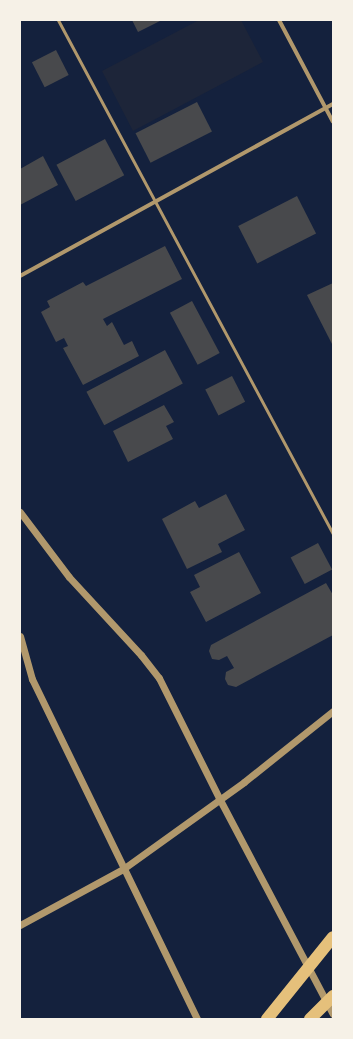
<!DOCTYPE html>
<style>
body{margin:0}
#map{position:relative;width:353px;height:1039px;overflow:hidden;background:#14213d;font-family:Barlow,sans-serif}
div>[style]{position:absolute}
.green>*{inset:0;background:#1d2539}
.building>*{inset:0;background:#48494c;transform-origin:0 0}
.service>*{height:3px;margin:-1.5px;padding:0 1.5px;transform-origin:1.5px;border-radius:1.5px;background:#b1986c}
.minor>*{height:4px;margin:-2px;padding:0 2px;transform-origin:2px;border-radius:2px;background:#b1986c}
.tertiary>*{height:7px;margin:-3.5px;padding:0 3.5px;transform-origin:3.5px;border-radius:3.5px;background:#b1986c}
.motorway>*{height:12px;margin:-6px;padding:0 6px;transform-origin:6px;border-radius:6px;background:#e5c07b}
span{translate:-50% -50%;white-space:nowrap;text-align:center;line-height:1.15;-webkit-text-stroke:4px #f6f1e7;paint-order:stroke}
.frame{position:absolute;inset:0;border:21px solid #f6f1e7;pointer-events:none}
</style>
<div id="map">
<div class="green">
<div style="clip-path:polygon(199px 20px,241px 20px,263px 62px,133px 131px,102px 71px)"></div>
</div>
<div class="building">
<div style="clip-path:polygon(132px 20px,162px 20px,138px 32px)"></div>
<div style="left:56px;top:50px;width:28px;height:27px;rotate:63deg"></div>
<div style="left:197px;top:102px;width:33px;height:69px;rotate:63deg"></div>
<div style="left:105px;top:139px;width:41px;height:55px;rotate:62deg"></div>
<div style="clip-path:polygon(43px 156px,58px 185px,20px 205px,20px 169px)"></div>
<div style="left:297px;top:196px;width:42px;height:66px;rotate:63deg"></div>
<div style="clip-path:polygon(165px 246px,182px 279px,103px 319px,107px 326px,112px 322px,124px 345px,132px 341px,139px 356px,83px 385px,63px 348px,68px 346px,64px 338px,56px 342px,41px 312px,50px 307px,47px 301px,83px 282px,86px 286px)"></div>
<div style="clip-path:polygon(333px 283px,333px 346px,307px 295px)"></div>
<div style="left:192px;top:301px;width:59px;height:25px;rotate:62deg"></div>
<div style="left:165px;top:350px;width:38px;height:89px;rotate:62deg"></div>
<div style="left:232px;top:376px;width:29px;height:30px;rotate:63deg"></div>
<div style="clip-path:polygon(164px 405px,174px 422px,166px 426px,173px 439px,128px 462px,113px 431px)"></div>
<div style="clip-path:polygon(226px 494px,245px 530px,218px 544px,222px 552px,187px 569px,162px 519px,195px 501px,199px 508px)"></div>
<div style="left:318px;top:543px;width:30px;height:31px;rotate:62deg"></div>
<div style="clip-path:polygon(239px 552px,261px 593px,206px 622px,190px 592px,200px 587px,194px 575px)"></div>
<div style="clip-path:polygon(326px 583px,333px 595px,333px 635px,236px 687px,228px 685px,225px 679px,226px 672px,234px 668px,227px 656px,219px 660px,212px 659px,209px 651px,211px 645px)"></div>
</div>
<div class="service">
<div style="left:58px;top:20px;width:583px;rotate:61.85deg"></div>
</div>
<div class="minor">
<div style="left:279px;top:20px;width:115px;rotate:62.1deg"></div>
<div style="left:20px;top:276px;width:357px;rotate:-28.8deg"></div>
</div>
<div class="tertiary">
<div style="left:20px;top:512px;width:81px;rotate:53deg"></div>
<div style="left:69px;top:577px;width:106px;rotate:47.3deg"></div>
<div style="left:141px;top:655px;width:29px;rotate:52deg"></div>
<div style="left:159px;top:678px;width:134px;rotate:63.4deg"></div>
<div style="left:219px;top:798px;width:244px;rotate:62.2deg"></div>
<div style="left:20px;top:636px;width:45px;rotate:74.4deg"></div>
<div style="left:32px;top:679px;width:378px;rotate:64.1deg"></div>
<div style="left:20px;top:925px;width:117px;rotate:-28.5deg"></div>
<div style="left:123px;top:869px;width:149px;rotate:-35.7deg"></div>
<div style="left:244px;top:782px;width:114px;rotate:-38.6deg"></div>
</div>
<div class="motorway">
<div style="left:267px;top:1019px;width:105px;rotate:-51.2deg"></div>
<div style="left:310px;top:1019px;width:33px;rotate:-45deg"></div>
</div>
<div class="frame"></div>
</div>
